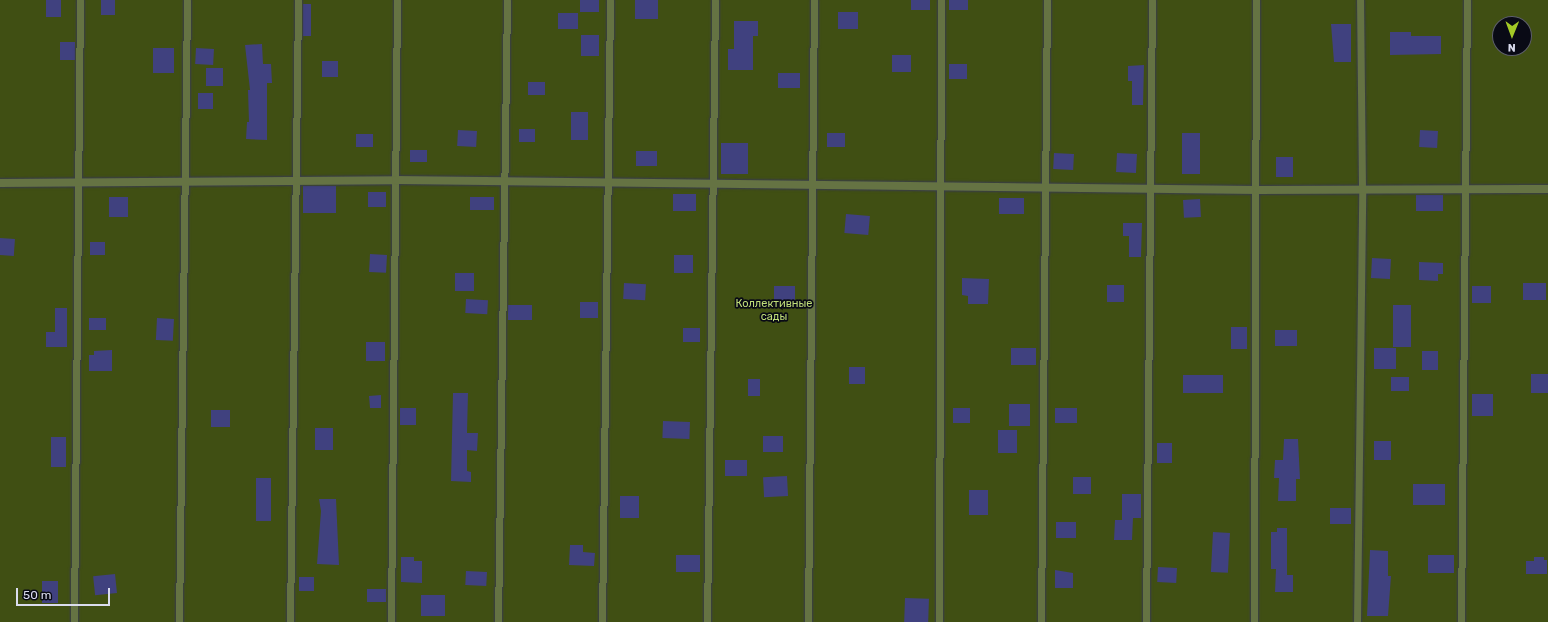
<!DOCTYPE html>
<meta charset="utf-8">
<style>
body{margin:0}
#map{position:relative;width:1548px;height:622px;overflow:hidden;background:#1d1e38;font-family:Rubik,sans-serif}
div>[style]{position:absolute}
.green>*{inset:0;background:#404f13}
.building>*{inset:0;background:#40417f;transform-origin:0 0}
.roads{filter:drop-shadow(0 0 1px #373951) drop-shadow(0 0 1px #373951)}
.service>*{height:7px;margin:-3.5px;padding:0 3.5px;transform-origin:3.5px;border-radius:3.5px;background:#657343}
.minor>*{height:8px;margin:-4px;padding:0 4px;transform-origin:4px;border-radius:4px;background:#657343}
span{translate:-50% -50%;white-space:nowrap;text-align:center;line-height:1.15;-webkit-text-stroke:3.5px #090a15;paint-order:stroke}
.park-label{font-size:11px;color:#c0de79}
.north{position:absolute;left:1492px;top:16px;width:40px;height:40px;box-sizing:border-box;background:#090a15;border:1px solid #5d5e6c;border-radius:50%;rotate:181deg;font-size:11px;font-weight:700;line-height:16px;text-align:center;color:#dadcee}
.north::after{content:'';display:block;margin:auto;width:14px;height:18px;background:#a3c926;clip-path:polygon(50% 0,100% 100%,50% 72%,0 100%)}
.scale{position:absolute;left:16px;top:588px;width:94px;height:18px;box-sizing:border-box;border:2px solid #dadcee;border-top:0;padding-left:5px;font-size:12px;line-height:14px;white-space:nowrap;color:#dadcee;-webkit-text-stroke:3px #090a15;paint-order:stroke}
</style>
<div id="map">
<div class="green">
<div style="clip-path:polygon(evenodd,0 0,1548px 0,1548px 622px,0 622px,0 0,1500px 24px,1524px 24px,1524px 48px,1500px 48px,1500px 24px)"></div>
</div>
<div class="building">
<div style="left:46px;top:0;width:15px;height:17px"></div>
<div style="left:101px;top:0;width:14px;height:15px"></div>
<div style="left:580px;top:0;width:19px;height:12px"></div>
<div style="left:635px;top:0;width:23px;height:19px"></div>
<div style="left:911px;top:0;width:19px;height:10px"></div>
<div style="left:949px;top:0;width:19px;height:10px"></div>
<div style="left:303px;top:4px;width:8px;height:32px"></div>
<div style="left:838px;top:12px;width:20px;height:17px"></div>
<div style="left:558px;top:13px;width:20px;height:16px"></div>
<div style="clip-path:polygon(734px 21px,758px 21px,758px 36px,753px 36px,753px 70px,728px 70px,728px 49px,734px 49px)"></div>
<div style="clip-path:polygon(1331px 24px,1351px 24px,1351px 62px,1334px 62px)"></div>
<div style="clip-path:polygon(1390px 32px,1411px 32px,1411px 36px,1441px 36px,1441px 54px,1390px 55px)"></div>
<div style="left:581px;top:35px;width:18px;height:21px"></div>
<div style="left:60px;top:42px;width:15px;height:18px"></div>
<div style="clip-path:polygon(262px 44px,263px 64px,271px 64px,272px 83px,267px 83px,267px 140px,246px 139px,247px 122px,249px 122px,248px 90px,250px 90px,245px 45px)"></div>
<div style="left:153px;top:48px;width:21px;height:25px"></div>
<div style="left:196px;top:48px;width:18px;height:16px;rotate:3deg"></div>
<div style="left:892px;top:55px;width:19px;height:17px"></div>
<div style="left:322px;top:61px;width:16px;height:16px"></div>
<div style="left:949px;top:64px;width:18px;height:15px"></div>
<div style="clip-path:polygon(1144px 65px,1143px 105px,1132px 105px,1132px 81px,1128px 81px,1128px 66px)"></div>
<div style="left:206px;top:68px;width:17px;height:18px"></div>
<div style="left:778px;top:73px;width:22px;height:15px"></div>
<div style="left:528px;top:82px;width:17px;height:13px"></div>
<div style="left:198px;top:93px;width:15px;height:16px"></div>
<div style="left:571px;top:112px;width:17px;height:28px"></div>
<div style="left:519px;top:129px;width:16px;height:13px"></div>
<div style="left:458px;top:130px;width:19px;height:16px;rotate:3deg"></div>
<div style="left:1420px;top:130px;width:18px;height:17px;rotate:3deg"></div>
<div style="left:827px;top:133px;width:18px;height:14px"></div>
<div style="left:1182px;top:133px;width:18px;height:41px"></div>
<div style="left:373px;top:134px;width:13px;height:17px;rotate:90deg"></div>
<div style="left:721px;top:143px;width:27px;height:31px"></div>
<div style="left:410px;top:150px;width:17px;height:12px"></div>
<div style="left:636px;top:151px;width:21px;height:15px"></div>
<div style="left:1054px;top:153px;width:20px;height:16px;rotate:3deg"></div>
<div style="left:1117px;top:153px;width:20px;height:19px;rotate:3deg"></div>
<div style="left:1276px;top:157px;width:17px;height:20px"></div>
<div style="left:303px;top:186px;width:33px;height:27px"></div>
<div style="left:368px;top:192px;width:18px;height:15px"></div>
<div style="left:673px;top:194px;width:23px;height:17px"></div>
<div style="left:1416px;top:195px;width:27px;height:16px"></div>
<div style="left:109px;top:197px;width:19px;height:20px"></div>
<div style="left:470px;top:197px;width:24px;height:13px"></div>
<div style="left:999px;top:198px;width:25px;height:16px"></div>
<div style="left:1200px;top:199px;width:18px;height:17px;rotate:87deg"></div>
<div style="left:846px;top:214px;width:24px;height:19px;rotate:5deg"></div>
<div style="clip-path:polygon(1123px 223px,1142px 223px,1141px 257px,1129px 257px,1129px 236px,1123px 236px)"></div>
<div style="left:0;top:238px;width:15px;height:17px;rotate:4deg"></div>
<div style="left:105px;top:242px;width:13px;height:15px;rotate:90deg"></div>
<div style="left:370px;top:254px;width:17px;height:18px;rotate:3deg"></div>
<div style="left:674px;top:255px;width:19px;height:18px"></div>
<div style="left:1372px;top:258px;width:19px;height:20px;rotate:3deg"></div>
<div style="clip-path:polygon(1419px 262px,1443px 263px,1443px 274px,1438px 274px,1438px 281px,1419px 280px)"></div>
<div style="left:455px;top:273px;width:19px;height:18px"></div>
<div style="clip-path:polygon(962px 278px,989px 279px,988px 304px,968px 304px,968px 296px,962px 295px)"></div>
<div style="left:624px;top:283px;width:22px;height:16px;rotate:3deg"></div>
<div style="left:1523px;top:283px;width:23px;height:17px"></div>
<div style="left:1107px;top:285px;width:17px;height:17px"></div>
<div style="left:795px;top:286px;width:18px;height:21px;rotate:90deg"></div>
<div style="left:1472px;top:286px;width:19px;height:17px"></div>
<div style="left:466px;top:299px;width:22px;height:14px;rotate:3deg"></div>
<div style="left:580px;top:302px;width:18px;height:16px"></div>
<div style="left:508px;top:305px;width:24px;height:15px"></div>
<div style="left:1393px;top:305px;width:18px;height:42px"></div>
<div style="clip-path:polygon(55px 308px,67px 308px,67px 347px,46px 347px,46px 332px,55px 332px)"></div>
<div style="left:89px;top:318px;width:17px;height:12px"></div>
<div style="left:157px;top:318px;width:17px;height:22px;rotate:3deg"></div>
<div style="left:1247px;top:327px;width:22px;height:16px;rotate:90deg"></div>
<div style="left:683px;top:328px;width:17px;height:14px"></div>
<div style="left:1275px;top:330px;width:22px;height:16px"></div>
<div style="left:366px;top:342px;width:19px;height:19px"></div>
<div style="left:1011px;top:348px;width:25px;height:17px"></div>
<div style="left:1374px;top:348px;width:22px;height:21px"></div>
<div style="clip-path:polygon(112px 350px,112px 371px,89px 371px,89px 355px,94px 355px,94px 351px)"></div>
<div style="left:1422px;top:351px;width:16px;height:19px"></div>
<div style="left:849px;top:367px;width:16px;height:17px"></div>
<div style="left:1548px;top:374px;width:19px;height:17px;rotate:90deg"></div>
<div style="left:1223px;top:375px;width:18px;height:40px;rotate:90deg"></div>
<div style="left:1391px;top:377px;width:18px;height:14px"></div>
<div style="left:748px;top:379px;width:12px;height:17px"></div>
<div style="clip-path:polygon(453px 393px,468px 393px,467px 433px,478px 433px,477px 451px,467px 450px,467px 471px,471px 472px,471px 482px,451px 481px)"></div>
<div style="left:1472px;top:394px;width:21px;height:22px"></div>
<div style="clip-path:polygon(381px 395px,381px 408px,370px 408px,369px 396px)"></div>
<div style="left:1009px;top:404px;width:21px;height:22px"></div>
<div style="left:400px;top:408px;width:16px;height:17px"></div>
<div style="left:953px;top:408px;width:17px;height:15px"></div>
<div style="left:1055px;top:408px;width:22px;height:15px"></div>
<div style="left:211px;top:410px;width:19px;height:17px"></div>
<div style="left:663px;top:421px;width:27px;height:17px;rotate:2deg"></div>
<div style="left:315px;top:428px;width:18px;height:22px"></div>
<div style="left:998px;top:430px;width:19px;height:23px"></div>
<div style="left:763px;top:436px;width:20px;height:16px"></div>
<div style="left:51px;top:437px;width:15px;height:30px"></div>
<div style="clip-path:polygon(1284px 439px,1298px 439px,1300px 479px,1296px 479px,1296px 501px,1278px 501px,1279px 478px,1274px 478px,1275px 460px,1283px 460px)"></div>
<div style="left:1374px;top:441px;width:17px;height:19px"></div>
<div style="left:1157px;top:443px;width:15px;height:20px"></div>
<div style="left:725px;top:460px;width:22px;height:16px"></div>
<div style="left:787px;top:476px;width:20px;height:24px;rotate:87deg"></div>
<div style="left:1073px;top:477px;width:18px;height:17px"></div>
<div style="left:256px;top:478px;width:15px;height:43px"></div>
<div style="left:1413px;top:484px;width:32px;height:21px"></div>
<div style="left:969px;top:490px;width:19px;height:25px"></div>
<div style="clip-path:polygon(1122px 494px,1141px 494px,1141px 518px,1133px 518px,1132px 540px,1114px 540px,1115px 520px,1122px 520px)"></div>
<div style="left:620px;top:496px;width:19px;height:22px"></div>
<div style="clip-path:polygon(319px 499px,336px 499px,339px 565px,317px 564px,321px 511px)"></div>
<div style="left:1330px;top:508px;width:21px;height:16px"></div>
<div style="left:1056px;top:522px;width:20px;height:16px"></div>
<div style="clip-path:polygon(1277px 528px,1287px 528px,1287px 575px,1293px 575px,1293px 592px,1275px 592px,1276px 569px,1271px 569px,1271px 532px,1277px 532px)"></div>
<div style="left:1213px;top:532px;width:17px;height:40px;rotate:3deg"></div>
<div style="clip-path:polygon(570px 545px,583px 545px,583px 552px,595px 553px,594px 566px,569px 565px)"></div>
<div style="clip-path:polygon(1370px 550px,1388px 551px,1388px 576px,1391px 576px,1388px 616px,1367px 616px)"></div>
<div style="left:676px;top:555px;width:24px;height:17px"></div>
<div style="left:1428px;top:555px;width:26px;height:18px"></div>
<div style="clip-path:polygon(401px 557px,414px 557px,414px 561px,422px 561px,422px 583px,401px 582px)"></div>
<div style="clip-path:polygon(1534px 557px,1544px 557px,1544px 560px,1547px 560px,1547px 574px,1526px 574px,1526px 561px,1534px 561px)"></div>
<div style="left:1158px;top:567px;width:19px;height:15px;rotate:3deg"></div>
<div style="clip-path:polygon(1055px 570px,1073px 573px,1073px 588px,1055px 588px)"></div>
<div style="left:466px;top:571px;width:21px;height:14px;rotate:3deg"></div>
<div style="left:115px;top:574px;width:19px;height:22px;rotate:84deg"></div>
<div style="left:299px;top:577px;width:15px;height:14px"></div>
<div style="left:42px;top:581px;width:16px;height:22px"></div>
<div style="left:367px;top:589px;width:19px;height:13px"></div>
<div style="left:421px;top:595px;width:24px;height:21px"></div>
<div style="left:905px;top:598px;width:24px;height:24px;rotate:2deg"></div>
</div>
<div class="roads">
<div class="service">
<div style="left:74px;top:622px;width:622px;rotate:-89.45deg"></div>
<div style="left:179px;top:622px;width:622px;rotate:-89.26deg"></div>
<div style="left:290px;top:622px;width:622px;rotate:-89.26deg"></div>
<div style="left:391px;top:622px;width:622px;rotate:-89.45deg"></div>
<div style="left:498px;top:622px;width:622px;rotate:-89.17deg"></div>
<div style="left:602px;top:622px;width:622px;rotate:-89.26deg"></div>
<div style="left:707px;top:622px;width:622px;rotate:-89.26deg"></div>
<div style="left:808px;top:622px;width:622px;rotate:-89.45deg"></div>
<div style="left:939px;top:622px;width:622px;rotate:-89.82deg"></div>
<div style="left:1041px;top:622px;width:622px;rotate:-89.45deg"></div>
<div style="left:1146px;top:622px;width:622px;rotate:-89.45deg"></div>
<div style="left:1254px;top:622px;width:622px;rotate:-89.82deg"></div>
<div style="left:1357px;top:622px;width:434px;rotate:-89.3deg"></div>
<div style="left:1362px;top:188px;width:188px;rotate:-90.6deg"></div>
<div style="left:1461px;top:622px;width:622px;rotate:-89.45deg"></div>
</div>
<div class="minor">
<div style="left:0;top:183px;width:396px;rotate:-0.4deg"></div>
<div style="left:396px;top:180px;width:861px;rotate:0.67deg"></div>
<div style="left:1257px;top:190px;width:291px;rotate:-0.2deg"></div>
</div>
</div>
<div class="park-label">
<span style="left:774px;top:311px">Коллективные<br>сады</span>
</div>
<div class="north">N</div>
<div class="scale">50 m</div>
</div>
